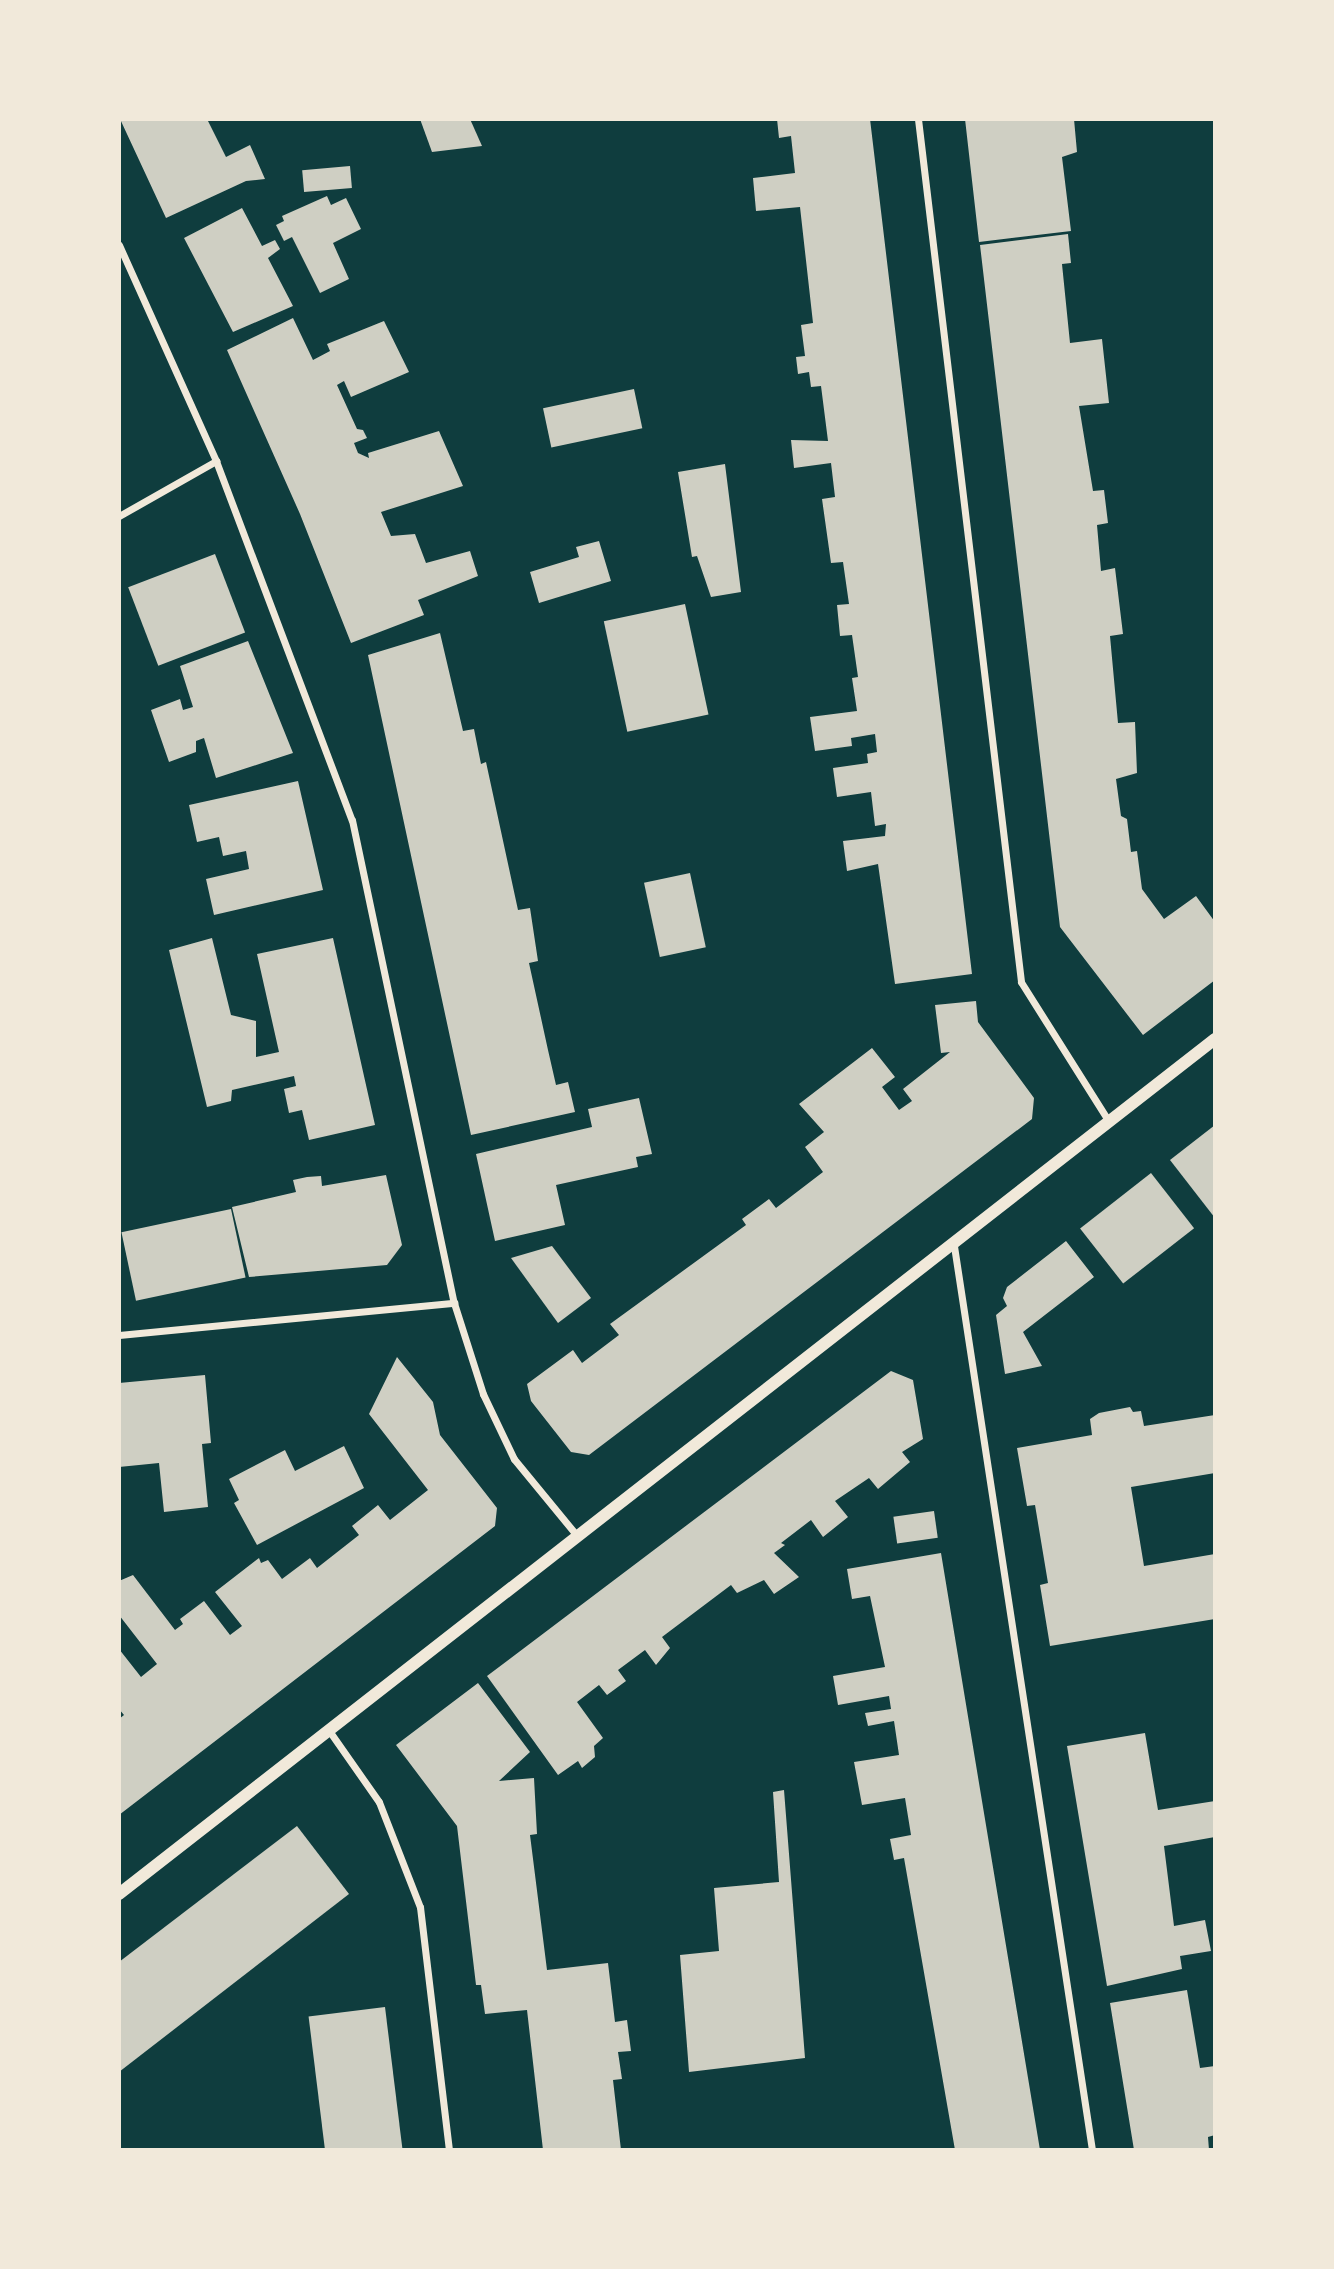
<!DOCTYPE html>
<style>
body{margin:0}
#map{position:relative;width:1334px;height:2269px;overflow:hidden;background:#0f3d3e;font-family:Raleway,sans-serif}
div>[style]{position:absolute}
.building>*{inset:0;background:#cfcfc3;transform-origin:0 0}
.minor>*{height:7px;margin:-3.5px;padding:0 3.5px;transform-origin:3.5px;border-radius:3.5px;background:#f1e9da}
.tertiary>*{height:12px;margin:-6px;padding:0 6px;transform-origin:6px;border-radius:6px;background:#f1e9da}
span{translate:-50% -50%;white-space:nowrap;text-align:center;line-height:1.15;-webkit-text-stroke:5px #f1e9da;paint-order:stroke}
.frame{position:absolute;inset:0;border:121px solid #f1e9da;pointer-events:none}
</style>
<div id="map">
<div class="building">
<div style="clip-path:polygon(120px 119px,207px 119px,226px 157px,250px 145px,265px 179px,246px 181px,166px 218px)"></div>
<div style="clip-path:polygon(420px 119px,470px 119px,482px 146px,432px 152px)"></div>
<div style="clip-path:polygon(777px 119px,870px 119px,972px 974px,895px 984px,878px 864px,847px 871px,843px 841px,885px 836px,886px 824px,875px 826px,871px 792px,837px 797px,833px 768px,868px 763px,867px 754px,877px 752px,875px 734px,851px 738px,852px 746px,815px 751px,810px 717px,857px 711px,852px 678px,858px 677px,852px 635px,840px 636px,837px 605px,849px 604px,843px 562px,831px 563px,822px 499px,835px 497px,831px 463px,794px 468px,791px 440px,828px 441px,821px 386px,811px 387px,809px 372px,798px 374px,796px 357px,805px 356px,801px 325px,813px 323px,800px 207px,756px 211px,753px 178px,795px 173px,791px 136px,779px 138px)"></div>
<div style="clip-path:polygon(965px 119px,1074px 119px,1077px 152px,1062px 157px,1071px 231px,979px 242px)"></div>
<div style="left:350px;top:166px;width:22px;height:48px;rotate:85deg"></div>
<div style="clip-path:polygon(327px 196px,331px 205px,346px 198px,361px 229px,333px 243px,349px 279px,320px 293px,292px 237px,284px 241px,276px 225px,284px 221px,282px 216px)"></div>
<div style="clip-path:polygon(242px 208px,262px 246px,275px 240px,280px 249px,268px 258px,293px 306px,233px 332px,184px 238px)"></div>
<div style="clip-path:polygon(1068px 234px,1071px 263px,1062px 264px,1070px 343px,1102px 339px,1109px 403px,1079px 406px,1093px 491px,1104px 490px,1108px 523px,1097px 525px,1101px 571px,1115px 568px,1123px 634px,1110px 636px,1118px 723px,1135px 722px,1137px 773px,1116px 779px,1121px 816px,1127px 819px,1131px 852px,1137px 851px,1142px 889px,1164px 919px,1196px 896px,1215px 922px,1215px 980px,1143px 1035px,1060px 927px,980px 245px)"></div>
<div style="clip-path:polygon(293px 318px,313px 360px,330px 351px,327px 344px,384px 321px,409px 372px,351px 397px,344px 381px,337px 385px,357px 429px,363px 430px,367px 438px,354px 443px,358px 453px,369px 458px,368px 453px,439px 431px,463px 486px,381px 512px,391px 536px,415px 534px,426px 563px,470px 551px,478px 576px,418px 600px,424px 615px,351px 643px,300px 514px,227px 350px)"></div>
<div style="left:634px;top:389px;width:40px;height:93px;rotate:78deg"></div>
<div style="clip-path:polygon(725px 464px,741px 592px,711px 597px,697px 556px,692px 557px,678px 472px)"></div>
<div style="clip-path:polygon(599px 541px,611px 581px,539px 603px,530px 572px,579px 557px,576px 547px)"></div>
<div style="left:215px;top:554px;width:84px;height:93px;rotate:69deg"></div>
<div style="left:685px;top:604px;width:113px;height:83px;rotate:78deg"></div>
<div style="clip-path:polygon(440px 633px,463px 731px,474px 729px,481px 764px,486px 762px,518px 910px,530px 908px,538px 961px,529px 963px,548px 1050px,556px 1085px,568px 1082px,575px 1112px,471px 1135px,368px 655px)"></div>
<div style="clip-path:polygon(248px 641px,293px 753px,216px 778px,204px 738px,196px 741px,196px 752px,169px 762px,151px 710px,180px 699px,183px 710px,193px 707px,180px 666px)"></div>
<div style="clip-path:polygon(298px 781px,323px 890px,214px 915px,206px 879px,249px 869px,246px 851px,223px 856px,219px 837px,197px 842px,189px 805px)"></div>
<div style="left:690px;top:873px;width:76px;height:47px;rotate:78deg"></div>
<div style="clip-path:polygon(212px 938px,231px 1015px,256px 1021px,256px 1057px,279px 1052px,257px 954px,333px 938px,375px 1125px,309px 1140px,302px 1110px,289px 1113px,284px 1089px,296px 1086px,294px 1076px,232px 1090px,231px 1101px,207px 1107px,169px 950px)"></div>
<div style="clip-path:polygon(976px 1001px,978px 1022px,1034px 1098px,1032px 1119px,589px 1455px,571px 1452px,531px 1401px,527px 1384px,573px 1350px,582px 1363px,619px 1335px,610px 1324px,746px 1225px,742px 1219px,769px 1199px,776px 1208px,823px 1172px,805px 1147px,824px 1132px,799px 1104px,872px 1048px,895px 1077px,882px 1087px,899px 1110px,912px 1101px,903px 1089px,950px 1052px,941px 1053px,935px 1005px)"></div>
<div style="clip-path:polygon(639px 1098px,652px 1154px,636px 1157px,638px 1167px,556px 1185px,565px 1225px,495px 1241px,476px 1154px,592px 1127px,588px 1109px)"></div>
<div style="clip-path:polygon(1215px 1125px,1215px 1218px,1170px 1160px)"></div>
<div style="left:1151px;top:1173px;width:70px;height:90px;rotate:52deg"></div>
<div style="clip-path:polygon(386px 1175px,402px 1245px,387px 1265px,249px 1277px,232px 1207px,296px 1192px,293px 1180px,307px 1177px,321px 1176px,322px 1186px)"></div>
<div style="left:231px;top:1209px;width:70px;height:112px;rotate:78deg"></div>
<div style="clip-path:polygon(1066px 1241px,1094px 1277px,1023px 1332px,1042px 1366px,1005px 1374px,996px 1315px,1007px 1306px,1003px 1298px,1007px 1287px)"></div>
<div style="clip-path:polygon(552px 1246px,591px 1298px,558px 1323px,511px 1258px)"></div>
<div style="clip-path:polygon(397px 1357px,433px 1402px,440px 1435px,497px 1508px,495px 1526px,119px 1815px,119px 1719px,124px 1715px,119px 1709px,119px 1649px,141px 1677px,157px 1664px,119px 1615px,119px 1581px,133px 1575px,175px 1630px,183px 1624px,180px 1619px,204px 1601px,230px 1635px,242px 1626px,215px 1592px,259px 1558px,261px 1563px,268px 1560px,282px 1579px,310px 1558px,317px 1568px,359px 1535px,352px 1526px,378px 1505px,390px 1520px,428px 1490px,369px 1414px)"></div>
<div style="clip-path:polygon(891px 1371px,913px 1380px,923px 1439px,902px 1452px,910px 1462px,878px 1489px,869px 1478px,835px 1501px,848px 1517px,823px 1537px,811px 1520px,781px 1543px,785px 1545px,774px 1553px,799px 1577px,774px 1594px,764px 1580px,737px 1593px,731px 1585px,662px 1637px,670px 1648px,656px 1665px,645px 1650px,618px 1670px,626px 1681px,607px 1695px,599px 1685px,577px 1702px,603px 1738px,594px 1746px,595px 1757px,582px 1768px,578px 1761px,558px 1775px,487px 1676px)"></div>
<div style="clip-path:polygon(205px 1375px,211px 1443px,202px 1444px,208px 1507px,164px 1512px,159px 1463px,119px 1467px,119px 1383px)"></div>
<div style="clip-path:polygon(1130px 1407px,1133px 1412px,1141px 1411px,1144px 1426px,1215px 1415px,1215px 1473px,1131px 1487px,1144px 1566px,1215px 1554px,1215px 1619px,1050px 1646px,1040px 1585px,1048px 1583px,1035px 1505px,1027px 1506px,1017px 1448px,1092px 1435px,1090px 1419px,1099px 1413px)"></div>
<div style="clip-path:polygon(344px 1446px,364px 1488px,257px 1545px,234px 1503px,239px 1500px,229px 1479px,285px 1450px,295px 1471px)"></div>
<div style="left:934px;top:1511px;width:27px;height:41px;rotate:82deg"></div>
<div style="clip-path:polygon(941px 1553px,979px 1783px,1040px 2150px,955px 2150px,904px 1858px,894px 1860px,890px 1839px,911px 1835px,905px 1798px,862px 1805px,854px 1762px,899px 1755px,894px 1721px,868px 1726px,865px 1713px,891px 1709px,889px 1696px,838px 1705px,833px 1676px,885px 1667px,870px 1596px,852px 1599px,847px 1569px)"></div>
<div style="clip-path:polygon(478px 1683px,530px 1752px,499px 1781px,534px 1778px,537px 1834px,530px 1835px,547px 1970px,608px 1963px,615px 2022px,627px 2020px,631px 2051px,618px 2052px,622px 2079px,613px 2080px,621px 2150px,543px 2150px,527px 2010px,485px 2014px,481px 1985px,476px 1985px,457px 1826px,396px 1745px)"></div>
<div style="clip-path:polygon(1145px 1733px,1158px 1810px,1215px 1801px,1215px 1837px,1164px 1846px,1174px 1926px,1205px 1920px,1211px 1951px,1180px 1956px,1182px 1969px,1107px 1986px,1067px 1746px)"></div>
<div style="clip-path:polygon(784px 1790px,805px 2058px,689px 2072px,680px 1955px,719px 1951px,714px 1888px,779px 1882px,773px 1792px)"></div>
<div style="clip-path:polygon(297px 1826px,349px 1894px,119px 2072px,119px 1962px)"></div>
<div style="clip-path:polygon(1187px 1990px,1200px 2068px,1215px 2066px,1215px 2135px,1208px 2137px,1209px 2150px,1134px 2150px,1110px 2003px)"></div>
<div style="left:385px;top:2007px;width:144px;height:77px;rotate:83deg"></div>
</div>
<div class="minor">
<div style="left:918px;top:119px;width:869px;rotate:83.19deg"></div>
<div style="left:1021px;top:982px;width:163px;rotate:57.8deg"></div>
<div style="left:119px;top:245px;width:237px;rotate:65.8deg"></div>
<div style="left:216px;top:461px;width:384px;rotate:69.3deg"></div>
<div style="left:352px;top:820px;width:494px;rotate:78.1deg"></div>
<div style="left:454px;top:1303px;width:96px;rotate:72.3deg"></div>
<div style="left:483px;top:1394px;width:72px;rotate:64.5deg"></div>
<div style="left:514px;top:1459px;width:101px;rotate:50.6deg"></div>
<div style="left:119px;top:516px;width:112px;rotate:-29.6deg"></div>
<div style="left:954px;top:1246px;width:914px;rotate:81.32deg"></div>
<div style="left:119px;top:1335px;width:337px;rotate:-5.5deg"></div>
<div style="left:330px;top:1732px;width:85px;rotate:55deg"></div>
<div style="left:379px;top:1802px;width:113px;rotate:68.7deg"></div>
<div style="left:420px;top:1907px;width:245px;rotate:83.2deg"></div>
</div>
<div class="tertiary">
<div style="left:119px;top:1894px;width:1390px;rotate:-37.96deg"></div>
</div>
<div class="frame"></div>
</div>
